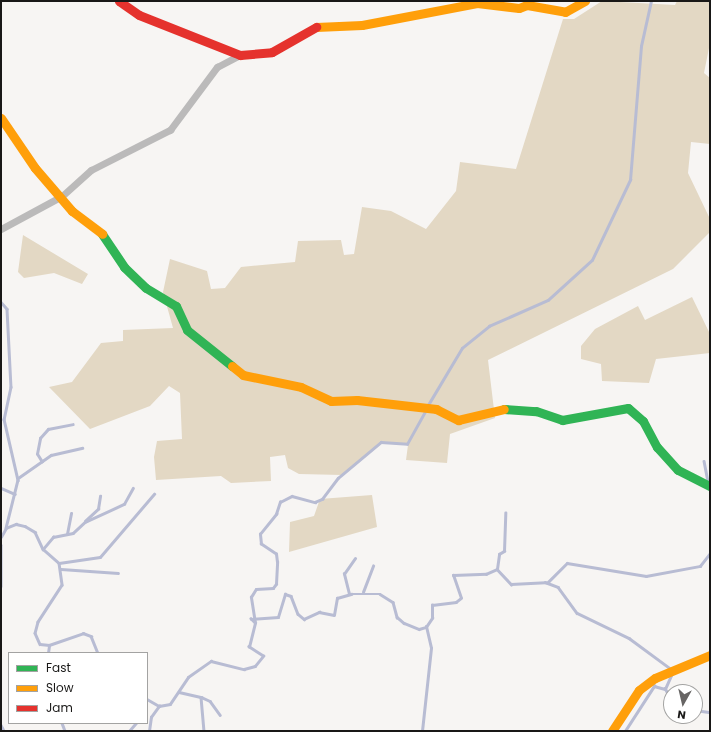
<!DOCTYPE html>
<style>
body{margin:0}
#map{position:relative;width:711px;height:732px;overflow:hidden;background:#f7f5f3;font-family:Poppins,sans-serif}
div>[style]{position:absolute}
.forest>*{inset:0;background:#e3d8c4}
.stream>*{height:2.5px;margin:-1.25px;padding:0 1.25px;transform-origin:1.25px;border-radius:1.25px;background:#b8bcd3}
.street>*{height:7px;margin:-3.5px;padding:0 3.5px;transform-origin:3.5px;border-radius:3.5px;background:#bbbaba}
.fast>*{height:9px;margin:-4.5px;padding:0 4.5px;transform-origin:4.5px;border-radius:4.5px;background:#30b455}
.slow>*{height:9px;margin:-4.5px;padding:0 4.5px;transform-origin:4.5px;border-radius:4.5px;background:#ff9f0a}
.jam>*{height:9px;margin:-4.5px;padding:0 4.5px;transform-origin:4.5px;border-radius:4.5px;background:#e5322d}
span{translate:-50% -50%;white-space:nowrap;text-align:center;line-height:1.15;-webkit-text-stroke:3.5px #fff;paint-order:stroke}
.frame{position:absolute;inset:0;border:2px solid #191817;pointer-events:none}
.legend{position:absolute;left:8px;top:652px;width:140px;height:72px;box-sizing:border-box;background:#fff;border:1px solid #a3a3a2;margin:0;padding:5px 7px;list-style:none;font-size:12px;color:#191817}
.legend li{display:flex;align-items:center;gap:8px;height:20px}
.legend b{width:20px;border:1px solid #a3a3a2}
.north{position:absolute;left:663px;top:684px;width:40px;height:40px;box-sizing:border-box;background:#fff;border:1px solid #a3a3a2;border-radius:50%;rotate:188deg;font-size:11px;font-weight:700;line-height:16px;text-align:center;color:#191817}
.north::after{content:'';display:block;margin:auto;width:14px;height:18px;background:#676564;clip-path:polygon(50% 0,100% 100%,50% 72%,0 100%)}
</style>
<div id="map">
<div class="forest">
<div style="clip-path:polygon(602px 1px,675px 5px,677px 1px,710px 1px,710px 43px,704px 73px,710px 78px,710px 144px,691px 142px,688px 173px,710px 219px,710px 232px,673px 269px,488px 360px,495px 418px,450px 434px,447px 463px,406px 460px,408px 445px,381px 442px,342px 475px,299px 474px,288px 468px,285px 455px,270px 457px,271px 481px,231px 483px,221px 476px,156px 480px,154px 457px,157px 441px,182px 439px,180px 393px,169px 386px,150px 406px,90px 429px,49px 387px,72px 382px,101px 343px,123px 341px,123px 330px,173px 328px,163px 292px,170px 259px,207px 271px,211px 289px,225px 288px,241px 267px,295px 262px,298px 241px,341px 240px,344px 255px,354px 254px,362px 207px,391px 211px,426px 229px,456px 191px,460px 162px,516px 169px,563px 19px,574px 19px)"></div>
<div style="clip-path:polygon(23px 235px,88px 274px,82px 284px,54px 273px,24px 278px,18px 272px)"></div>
<div style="clip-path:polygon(692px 297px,710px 334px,710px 353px,656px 359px,649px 383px,602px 381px,601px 364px,581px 359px,581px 346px,595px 329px,638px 306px,645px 320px)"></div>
<div style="clip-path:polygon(372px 495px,377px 527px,289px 552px,290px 522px,314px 516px,320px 499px)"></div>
</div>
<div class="stream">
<div style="left:1px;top:302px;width:9px;rotate:49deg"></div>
<div style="left:7px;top:309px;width:78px;rotate:87.1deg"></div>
<div style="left:11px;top:387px;width:33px;rotate:102deg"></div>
<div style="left:4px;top:419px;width:63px;rotate:77.1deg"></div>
<div style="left:18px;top:480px;width:49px;rotate:104deg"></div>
<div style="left:428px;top:405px;width:66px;rotate:-59.2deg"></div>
<div style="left:462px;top:348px;width:35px;rotate:-39deg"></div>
<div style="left:489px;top:326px;width:64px;rotate:-23.8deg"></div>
<div style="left:548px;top:300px;width:59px;rotate:-42.3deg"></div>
<div style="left:592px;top:260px;width:89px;rotate:-64.6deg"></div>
<div style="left:630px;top:180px;width:134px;rotate:-85.3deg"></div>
<div style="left:641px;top:46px;width:46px;rotate:-77.5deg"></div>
<div style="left:704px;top:461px;width:21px;rotate:79deg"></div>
<div style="left:42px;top:462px;width:9px;rotate:-122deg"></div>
<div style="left:37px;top:454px;width:16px;rotate:-79deg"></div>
<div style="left:40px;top:438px;width:12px;rotate:-48deg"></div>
<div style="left:48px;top:429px;width:25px;rotate:-11deg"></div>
<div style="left:18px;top:478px;width:40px;rotate:-34.9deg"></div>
<div style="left:51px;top:455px;width:32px;rotate:-13deg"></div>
<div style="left:1px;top:488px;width:15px;rotate:23deg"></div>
<div style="left:85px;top:521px;width:18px;rotate:-43deg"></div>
<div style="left:98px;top:509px;width:13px;rotate:-81deg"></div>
<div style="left:67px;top:534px;width:21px;rotate:-79deg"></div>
<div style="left:1px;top:537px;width:10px;rotate:-61deg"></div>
<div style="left:6px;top:528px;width:11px;rotate:-22deg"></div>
<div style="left:16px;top:524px;width:9px;rotate:13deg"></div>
<div style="left:25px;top:526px;width:12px;rotate:31deg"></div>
<div style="left:35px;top:532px;width:19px;rotate:65deg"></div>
<div style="left:43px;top:549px;width:21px;rotate:41deg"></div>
<div style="left:59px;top:563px;width:22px;rotate:82deg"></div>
<div style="left:62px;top:585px;width:44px;rotate:123deg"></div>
<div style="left:38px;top:622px;width:11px;rotate:105deg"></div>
<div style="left:35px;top:633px;width:12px;rotate:66deg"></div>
<div style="left:40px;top:644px;width:9px;rotate:6deg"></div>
<div style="left:49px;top:645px;width:36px;rotate:-19deg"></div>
<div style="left:83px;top:633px;width:9px;rotate:21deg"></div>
<div style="left:91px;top:636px;width:18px;rotate:68deg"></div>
<div style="left:1px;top:545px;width:41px;rotate:90deg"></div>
<div style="left:43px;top:549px;width:16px;rotate:-50deg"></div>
<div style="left:53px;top:537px;width:20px;rotate:-11deg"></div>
<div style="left:73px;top:533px;width:16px;rotate:-43deg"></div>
<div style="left:85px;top:522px;width:43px;rotate:-24.8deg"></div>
<div style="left:124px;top:504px;width:18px;rotate:-61deg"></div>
<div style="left:59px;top:563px;width:41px;rotate:-8.3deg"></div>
<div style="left:100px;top:557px;width:83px;rotate:-49.4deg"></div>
<div style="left:61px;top:569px;width:57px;rotate:4deg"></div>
<div style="left:497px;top:569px;width:15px;rotate:-82deg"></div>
<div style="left:499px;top:554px;width:6px;rotate:-31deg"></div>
<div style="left:504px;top:551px;width:38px;rotate:-88deg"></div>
<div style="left:547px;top:583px;width:28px;rotate:-45deg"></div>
<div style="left:567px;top:563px;width:80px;rotate:9.3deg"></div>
<div style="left:646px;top:576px;width:55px;rotate:-10.5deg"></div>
<div style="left:700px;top:566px;width:16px;rotate:-52deg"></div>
<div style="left:363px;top:592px;width:28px;rotate:-69deg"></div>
<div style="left:349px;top:594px;width:21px;rotate:-104deg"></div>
<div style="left:344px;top:574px;width:19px;rotate:-55deg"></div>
<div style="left:255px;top:623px;width:26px;rotate:-99deg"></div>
<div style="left:251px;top:597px;width:9px;rotate:-58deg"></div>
<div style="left:256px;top:589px;width:17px;rotate:-3deg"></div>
<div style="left:273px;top:588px;width:5px;rotate:-53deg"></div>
<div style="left:276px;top:584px;width:22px;rotate:-87deg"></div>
<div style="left:277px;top:562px;width:8px;rotate:-97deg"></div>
<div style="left:276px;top:554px;width:18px;rotate:-146deg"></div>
<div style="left:261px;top:544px;width:10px;rotate:-96deg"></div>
<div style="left:260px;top:534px;width:26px;rotate:-51deg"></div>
<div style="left:276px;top:514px;width:13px;rotate:-72deg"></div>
<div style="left:280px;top:502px;width:13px;rotate:-27deg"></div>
<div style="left:292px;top:496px;width:24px;rotate:15deg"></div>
<div style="left:315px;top:502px;width:8px;rotate:-23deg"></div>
<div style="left:322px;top:499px;width:26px;rotate:-53deg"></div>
<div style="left:338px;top:478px;width:56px;rotate:-39.9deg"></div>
<div style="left:381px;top:442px;width:26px;rotate:4deg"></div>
<div style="left:407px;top:444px;width:38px;rotate:-61deg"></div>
<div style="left:48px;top:653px;width:7px;rotate:-82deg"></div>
<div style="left:179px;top:692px;width:23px;rotate:13deg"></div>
<div style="left:201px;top:697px;width:34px;rotate:85deg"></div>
<div style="left:201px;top:697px;width:10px;rotate:24deg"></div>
<div style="left:210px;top:701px;width:17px;rotate:54deg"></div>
<div style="left:147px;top:699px;width:14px;rotate:30deg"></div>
<div style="left:159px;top:706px;width:11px;rotate:-10deg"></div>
<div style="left:170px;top:704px;width:32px;rotate:-56deg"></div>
<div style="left:188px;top:677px;width:28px;rotate:-35deg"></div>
<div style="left:211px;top:661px;width:34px;rotate:14deg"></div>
<div style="left:244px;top:669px;width:11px;rotate:-15deg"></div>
<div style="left:255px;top:666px;width:13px;rotate:-51deg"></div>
<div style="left:263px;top:656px;width:17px;rotate:-147deg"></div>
<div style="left:249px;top:647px;width:25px;rotate:-76deg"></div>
<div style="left:255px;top:623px;width:6px;rotate:-135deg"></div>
<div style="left:251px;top:619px;width:27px;rotate:-4deg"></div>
<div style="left:278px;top:617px;width:24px;rotate:-73deg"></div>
<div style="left:285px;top:594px;width:6px;rotate:18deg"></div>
<div style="left:291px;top:596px;width:19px;rotate:69deg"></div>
<div style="left:298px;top:614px;width:8px;rotate:40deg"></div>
<div style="left:304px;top:619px;width:17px;rotate:-25deg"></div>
<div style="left:319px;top:612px;width:15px;rotate:11deg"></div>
<div style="left:334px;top:615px;width:17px;rotate:-80deg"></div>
<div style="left:337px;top:598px;width:15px;rotate:-16deg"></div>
<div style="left:351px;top:594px;width:29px"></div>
<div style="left:380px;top:594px;width:15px;rotate:32deg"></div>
<div style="left:393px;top:602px;width:16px;rotate:75deg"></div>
<div style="left:397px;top:617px;width:9px;rotate:41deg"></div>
<div style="left:404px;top:623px;width:16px;rotate:22deg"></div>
<div style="left:419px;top:629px;width:7px;rotate:-16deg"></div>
<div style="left:426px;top:627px;width:11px;rotate:-56deg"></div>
<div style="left:432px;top:618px;width:13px;rotate:-90deg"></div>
<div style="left:432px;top:605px;width:24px;rotate:-7deg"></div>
<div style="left:456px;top:602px;width:6px;rotate:-39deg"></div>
<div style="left:461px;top:598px;width:24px;rotate:-109deg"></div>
<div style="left:453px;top:575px;width:33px;rotate:-2deg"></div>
<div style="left:486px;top:574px;width:12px;rotate:-24deg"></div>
<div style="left:497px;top:569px;width:21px;rotate:47deg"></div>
<div style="left:511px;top:584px;width:34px;rotate:-3deg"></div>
<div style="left:545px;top:582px;width:14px;rotate:21deg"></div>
<div style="left:558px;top:587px;width:32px;rotate:54deg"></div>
<div style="left:577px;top:613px;width:58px;rotate:25.7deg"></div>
<div style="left:629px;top:638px;width:52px;rotate:36.4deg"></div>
<div style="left:671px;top:700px;width:13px;rotate:-119deg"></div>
<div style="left:665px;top:689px;width:17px;rotate:-66deg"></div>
<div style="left:695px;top:710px;width:15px;rotate:8deg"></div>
<div style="left:62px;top:723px;width:9px;rotate:69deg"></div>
<div style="left:1px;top:725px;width:7px;rotate:63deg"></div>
<div style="left:129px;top:731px;width:11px;rotate:-49deg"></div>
<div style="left:149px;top:731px;width:14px;rotate:-82deg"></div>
<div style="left:151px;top:717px;width:14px;rotate:-54deg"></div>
<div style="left:422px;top:731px;width:83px;rotate:-83.8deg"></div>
<div style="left:431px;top:648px;width:22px;rotate:-103deg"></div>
<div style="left:625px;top:731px;width:54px;rotate:-57.2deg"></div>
<div style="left:654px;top:686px;width:11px;rotate:15deg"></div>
</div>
<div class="street">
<div style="left:1px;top:229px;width:69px;rotate:-28.4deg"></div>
<div style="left:62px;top:196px;width:39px;rotate:-42deg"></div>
<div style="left:91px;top:170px;width:89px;rotate:-26.9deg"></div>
<div style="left:170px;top:130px;width:79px;rotate:-53.3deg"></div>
<div style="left:217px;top:67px;width:26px;rotate:-28deg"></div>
</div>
<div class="fast">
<div style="left:102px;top:234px;width:40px;rotate:56deg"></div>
<div style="left:124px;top:267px;width:30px;rotate:44deg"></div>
<div style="left:146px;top:288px;width:35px;rotate:31deg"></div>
<div style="left:176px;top:306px;width:26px;rotate:65deg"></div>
<div style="left:187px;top:330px;width:58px;rotate:38.7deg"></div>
<div style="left:504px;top:409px;width:32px;rotate:4deg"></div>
<div style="left:536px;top:411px;width:28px;rotate:19deg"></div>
<div style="left:562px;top:420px;width:67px;rotate:-10.3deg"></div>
<div style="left:628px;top:408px;width:20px;rotate:41deg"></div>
<div style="left:643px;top:421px;width:30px;rotate:62deg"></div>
<div style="left:657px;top:447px;width:31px;rotate:48deg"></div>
<div style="left:678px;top:470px;width:36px;rotate:27deg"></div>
</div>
<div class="slow">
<div style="left:316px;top:27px;width:46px;rotate:-2.5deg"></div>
<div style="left:362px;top:25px;width:117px;rotate:-10.8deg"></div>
<div style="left:477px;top:3px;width:42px;rotate:6.8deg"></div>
<div style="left:519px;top:8px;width:9px;rotate:-21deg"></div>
<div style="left:527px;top:5px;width:39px;rotate:10deg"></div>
<div style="left:565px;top:12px;width:23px;rotate:-29deg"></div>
<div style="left:1px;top:118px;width:60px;rotate:55.8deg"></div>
<div style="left:35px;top:168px;width:57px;rotate:49.3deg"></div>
<div style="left:72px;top:211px;width:38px;rotate:37deg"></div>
<div style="left:232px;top:366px;width:14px;rotate:39deg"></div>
<div style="left:243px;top:375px;width:59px;rotate:11.7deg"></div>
<div style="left:301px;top:387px;width:33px;rotate:25deg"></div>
<div style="left:331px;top:401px;width:26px;rotate:-2deg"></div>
<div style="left:357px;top:400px;width:80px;rotate:6.5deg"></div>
<div style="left:436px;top:409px;width:25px;rotate:27deg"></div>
<div style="left:458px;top:420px;width:47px;rotate:-13.4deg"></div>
<div style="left:612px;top:731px;width:49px;rotate:-56.6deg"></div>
<div style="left:639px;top:690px;width:20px;rotate:-37deg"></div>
<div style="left:655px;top:678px;width:60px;rotate:-22.7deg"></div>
</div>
<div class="jam">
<div style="left:119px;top:1px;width:24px;rotate:35deg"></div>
<div style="left:139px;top:15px;width:109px;rotate:21.6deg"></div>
<div style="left:240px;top:55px;width:32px;rotate:-5deg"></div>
<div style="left:272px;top:52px;width:51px;rotate:-29.6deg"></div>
</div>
<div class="frame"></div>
<ul class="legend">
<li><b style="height:5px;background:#30b455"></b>Fast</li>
<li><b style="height:5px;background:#ff9f0a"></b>Slow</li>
<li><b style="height:5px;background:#e5322d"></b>Jam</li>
</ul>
<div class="north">N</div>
</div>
